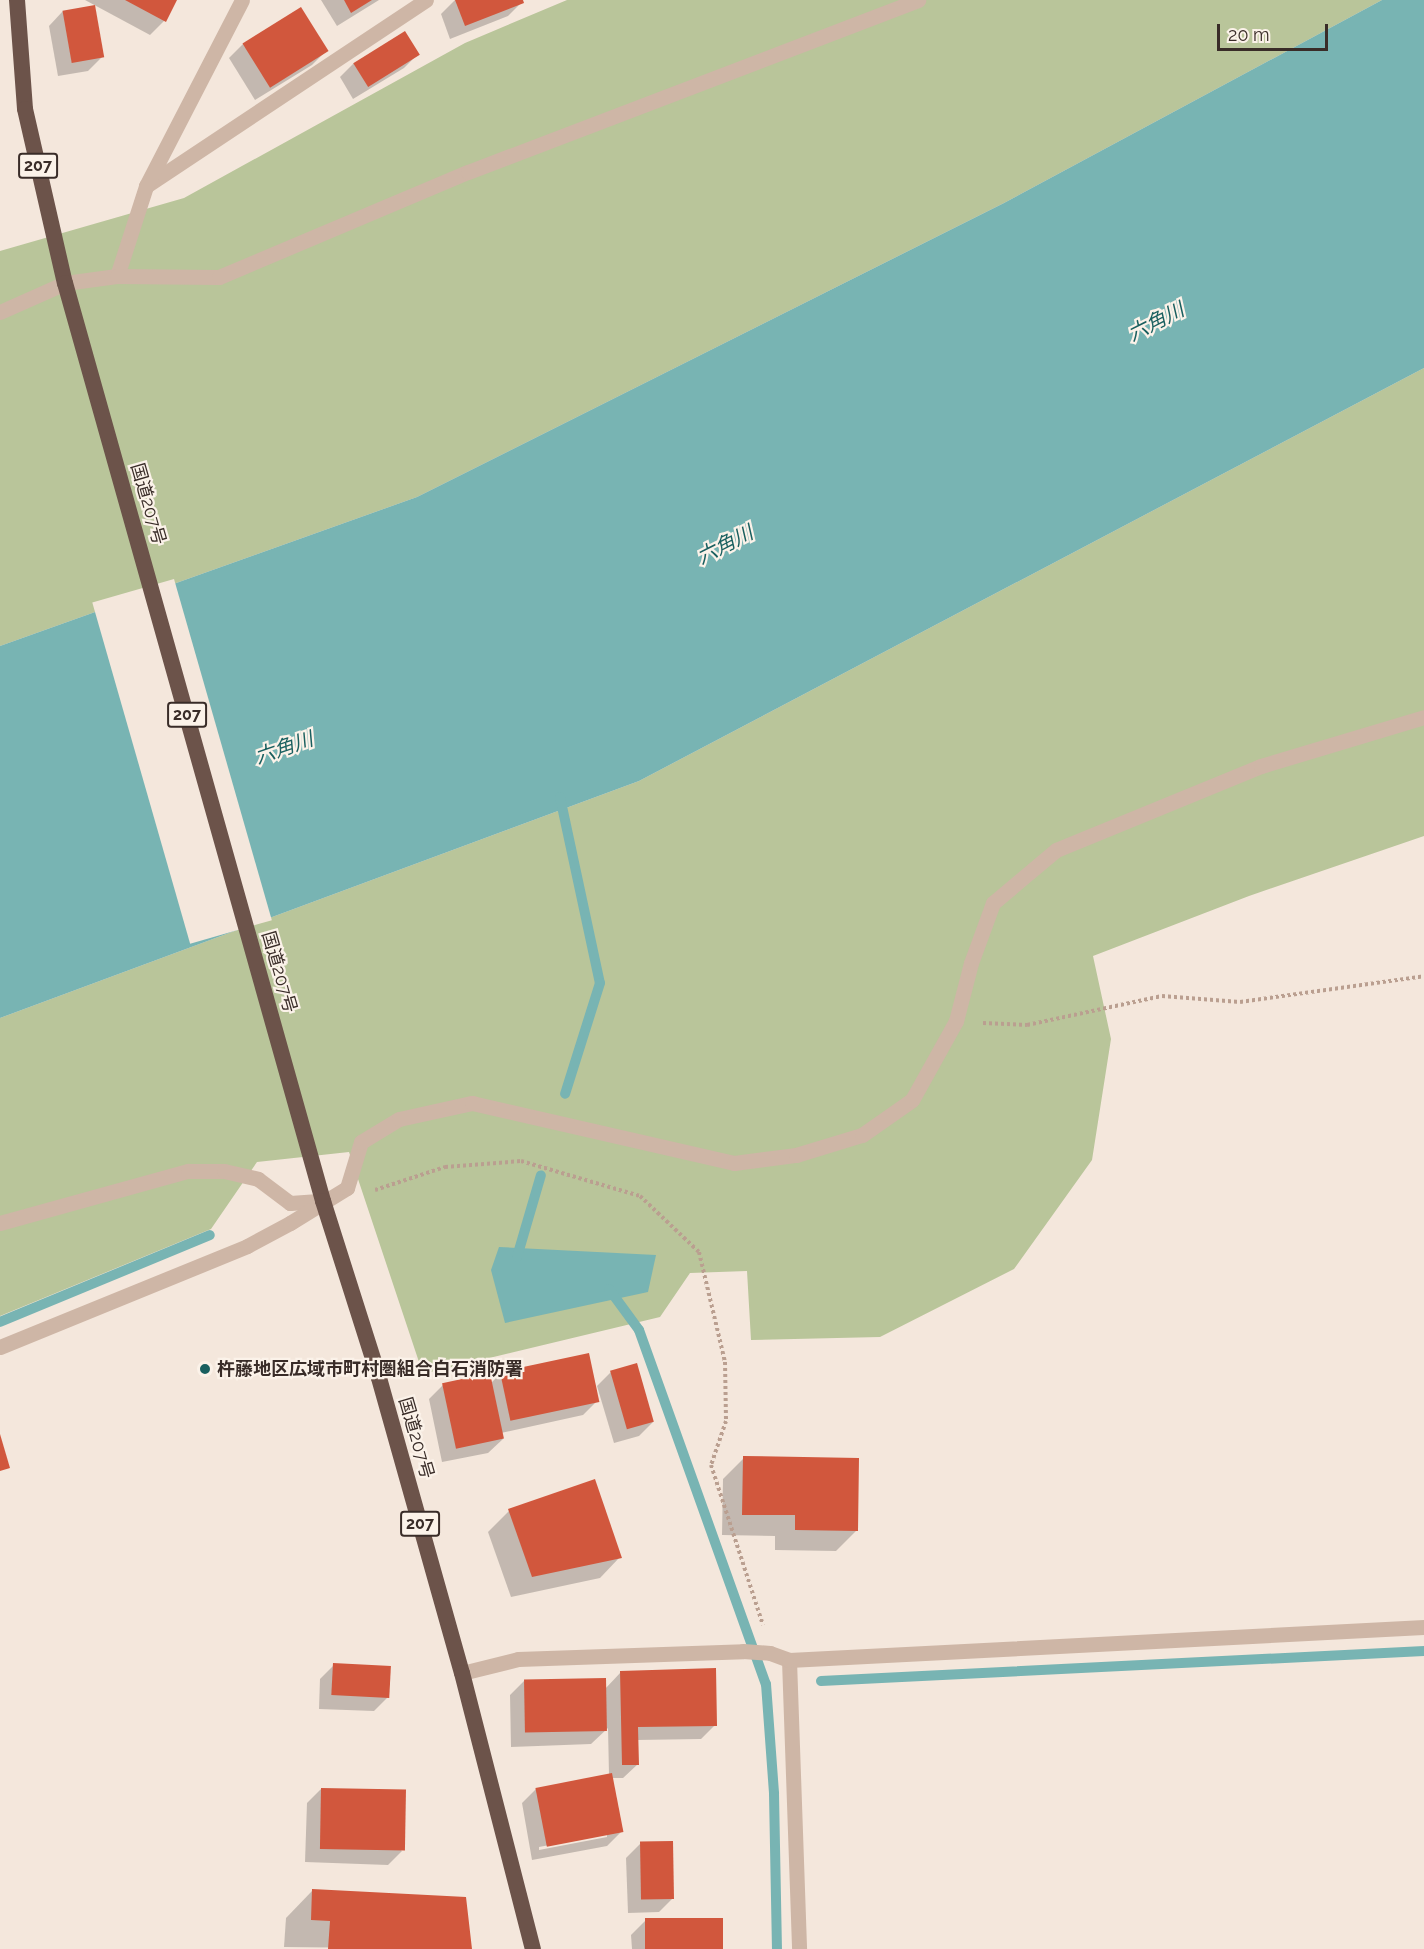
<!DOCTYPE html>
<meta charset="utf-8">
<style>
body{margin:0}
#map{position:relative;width:1424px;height:1949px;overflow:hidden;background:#f4e7dc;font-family:Raleway,"Noto Sans JP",sans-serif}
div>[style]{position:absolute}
.green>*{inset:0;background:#b9c59a}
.water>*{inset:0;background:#78b4b3}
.pier>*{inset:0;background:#f4e7dc;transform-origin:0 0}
.shadow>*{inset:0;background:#0003}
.stream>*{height:10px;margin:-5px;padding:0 5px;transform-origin:5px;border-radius:5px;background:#78b4b3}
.building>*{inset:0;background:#d1573d;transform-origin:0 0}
.path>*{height:4px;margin-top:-2px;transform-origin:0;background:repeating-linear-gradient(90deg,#ba9f90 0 3px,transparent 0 6px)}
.minor>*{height:15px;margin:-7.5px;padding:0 7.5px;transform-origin:7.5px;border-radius:7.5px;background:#ceb6a6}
.trunk>*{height:16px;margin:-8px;padding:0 8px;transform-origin:8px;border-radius:8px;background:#6c534a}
.dots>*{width:16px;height:16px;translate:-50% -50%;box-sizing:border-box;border:3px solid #fbf2e9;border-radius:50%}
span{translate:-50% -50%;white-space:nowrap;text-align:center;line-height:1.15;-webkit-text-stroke:4.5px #fbf2e9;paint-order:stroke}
.shield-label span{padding:2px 4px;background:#fbf2e9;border:2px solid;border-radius:4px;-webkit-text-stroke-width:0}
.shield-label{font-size:16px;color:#392c28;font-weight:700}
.street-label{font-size:18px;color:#392c28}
.poi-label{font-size:18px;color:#392c28;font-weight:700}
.left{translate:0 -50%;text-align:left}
.water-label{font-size:20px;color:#195f5f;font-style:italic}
.scale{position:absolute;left:1217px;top:24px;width:111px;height:27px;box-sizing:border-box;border:3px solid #392c28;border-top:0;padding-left:8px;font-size:18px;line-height:21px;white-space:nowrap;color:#392c28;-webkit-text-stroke:4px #fbf2e9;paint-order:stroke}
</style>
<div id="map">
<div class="green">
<div style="clip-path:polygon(567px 0,1382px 0,1004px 203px,417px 497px,0 646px,0 251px,184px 198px,465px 43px)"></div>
<div style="clip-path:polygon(1424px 368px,1424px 836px,1249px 896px,1093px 956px,1111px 1039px,1092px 1160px,1014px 1269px,880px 1337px,751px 1340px,747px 1271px,690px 1273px,660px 1317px,423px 1374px,349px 1152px,257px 1162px,211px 1229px,0 1316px,0 1018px,639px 781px)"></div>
</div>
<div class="water">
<div style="clip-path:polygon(1382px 0,1424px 0,1424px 368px,639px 781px,0 1018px,0 646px,417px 497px,1004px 203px)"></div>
<div style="clip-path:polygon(499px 1247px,656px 1255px,648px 1292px,505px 1323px,491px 1270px)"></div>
</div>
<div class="pier">
<div style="left:174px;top:579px;width:355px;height:85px;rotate:74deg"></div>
</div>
<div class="shadow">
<div style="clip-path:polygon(85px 0,176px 0,164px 21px,150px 35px)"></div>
<div style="clip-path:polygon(321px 0,379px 0,337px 26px)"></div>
<div style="clip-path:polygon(455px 0,521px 0,522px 2px,508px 16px,450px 39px,441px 14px)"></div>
<div style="clip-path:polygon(63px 11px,102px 57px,88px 71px,58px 76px,49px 26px)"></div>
<div style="clip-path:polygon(243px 44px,326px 51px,312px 65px,255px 100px,229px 58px)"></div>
<div style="clip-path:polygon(418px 54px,404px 68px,353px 99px,340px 77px,354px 63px)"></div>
<div style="clip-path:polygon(611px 1372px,653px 1422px,639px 1436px,614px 1443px,597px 1386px)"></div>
<div style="clip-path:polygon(501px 1373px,597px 1401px,583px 1415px,501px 1433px,503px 1439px,488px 1453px,442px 1462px,429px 1399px,443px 1385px,491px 1383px)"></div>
<div style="clip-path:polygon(744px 1458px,857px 1530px,836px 1551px,775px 1550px,775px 1536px,722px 1535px,723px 1479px)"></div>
<div style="clip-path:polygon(509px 1511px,620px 1557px,600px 1578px,511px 1597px,488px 1532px)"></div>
<div style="clip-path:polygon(334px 1665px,388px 1697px,374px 1711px,319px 1709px,320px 1679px)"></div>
<div style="clip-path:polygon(evenodd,621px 1672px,715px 1725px,701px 1739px,637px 1740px,638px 1764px,623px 1778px,611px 1778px,621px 1832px,607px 1846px,532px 1860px,522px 1803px,536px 1789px,609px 1775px,608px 1728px,591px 1744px,511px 1747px,510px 1695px,524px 1681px,605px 1689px,621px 1672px,607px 1834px,607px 1837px,539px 1850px,539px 1847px,607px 1834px)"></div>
<div style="clip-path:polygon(321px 1789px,402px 1851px,388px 1865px,305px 1862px,307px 1803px)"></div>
<div style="clip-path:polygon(640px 1844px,673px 1898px,659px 1912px,628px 1913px,626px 1858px)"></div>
<div style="clip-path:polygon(313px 1890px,470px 1949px,284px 1947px,286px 1918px)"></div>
<div style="clip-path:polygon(645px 1921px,722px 1949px,632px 1949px,631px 1935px)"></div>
</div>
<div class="stream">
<div style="left:560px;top:797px;width:190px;rotate:77.9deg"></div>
<div style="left:600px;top:983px;width:116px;rotate:107.5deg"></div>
<div style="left:517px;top:1257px;width:85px;rotate:-73.7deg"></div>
<div style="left:609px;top:1289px;width:51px;rotate:53.8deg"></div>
<div style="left:639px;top:1330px;width:376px;rotate:70.3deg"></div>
<div style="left:766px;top:1684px;width:110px;rotate:85.8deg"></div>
<div style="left:774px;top:1794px;width:155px;rotate:88.9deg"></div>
<div style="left:0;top:1322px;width:227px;rotate:-22.5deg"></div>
<div style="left:821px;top:1681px;width:604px;rotate:-2.85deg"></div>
</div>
<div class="building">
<div style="clip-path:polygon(125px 0,177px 0,166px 22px)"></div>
<div style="clip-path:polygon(344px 0,372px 0,351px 13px)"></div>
<div style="clip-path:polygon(455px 0,523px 0,524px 3px,465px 26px)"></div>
<div style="left:95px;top:5px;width:53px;height:33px;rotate:80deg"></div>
<div style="left:301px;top:7px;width:52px;height:69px;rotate:58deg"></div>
<div style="left:405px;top:31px;width:28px;height:61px;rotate:58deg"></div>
<div style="left:589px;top:1353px;width:50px;height:91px;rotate:78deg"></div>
<div style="left:637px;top:1363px;width:61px;height:28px;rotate:74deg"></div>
<div style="left:490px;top:1373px;width:67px;height:49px;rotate:78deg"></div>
<div style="clip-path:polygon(0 1434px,10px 1468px,0 1471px)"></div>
<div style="clip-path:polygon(743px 1456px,859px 1458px,858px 1531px,795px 1530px,795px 1515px,742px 1515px)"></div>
<div style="clip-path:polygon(595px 1479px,622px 1558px,532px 1577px,508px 1509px)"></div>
<div style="left:333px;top:1663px;width:58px;height:32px;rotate:3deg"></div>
<div style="clip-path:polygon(716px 1668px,717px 1726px,638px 1727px,639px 1765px,622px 1765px,620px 1671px)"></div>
<div style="left:606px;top:1678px;width:53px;height:82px;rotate:89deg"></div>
<div style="left:612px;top:1773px;width:60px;height:78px;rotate:79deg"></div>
<div style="left:321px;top:1788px;width:85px;height:61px;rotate:1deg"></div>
<div style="left:673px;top:1841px;width:58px;height:33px;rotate:89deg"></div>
<div style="clip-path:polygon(312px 1889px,466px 1897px,472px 1949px,328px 1949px,330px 1921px,311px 1920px)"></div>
<div style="left:723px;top:1918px;width:31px;height:78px;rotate:90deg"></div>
</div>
<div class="path">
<div style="left:983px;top:1023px;width:44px;rotate:2.6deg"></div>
<div style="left:1027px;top:1025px;width:138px;rotate:-12.1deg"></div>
<div style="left:1162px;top:996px;width:78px;rotate:4.4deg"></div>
<div style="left:1240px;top:1002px;width:186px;rotate:-8deg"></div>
<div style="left:375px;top:1190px;width:74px;rotate:-18.2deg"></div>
<div style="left:445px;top:1167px;width:76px;rotate:-4.5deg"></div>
<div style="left:521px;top:1161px;width:124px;rotate:16.4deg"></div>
<div style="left:640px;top:1196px;width:81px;rotate:43.5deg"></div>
<div style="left:699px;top:1252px;width:113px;rotate:76.7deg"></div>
<div style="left:725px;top:1362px;width:59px;rotate:89deg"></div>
<div style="left:726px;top:1421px;width:46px;rotate:108.8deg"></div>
<div style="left:711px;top:1465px;width:168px;rotate:72deg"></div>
</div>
<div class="minor">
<div style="left:146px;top:186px;width:336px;rotate:-33.6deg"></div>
<div style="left:117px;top:276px;width:95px;rotate:-72.1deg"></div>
<div style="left:146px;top:186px;width:209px;rotate:-62.7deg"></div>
<div style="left:0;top:312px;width:71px;rotate:-24deg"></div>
<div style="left:65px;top:283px;width:52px;rotate:-7.7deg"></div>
<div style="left:117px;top:276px;width:102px;rotate:0.6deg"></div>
<div style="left:219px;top:277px;width:270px;rotate:-22.9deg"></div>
<div style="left:468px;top:172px;width:482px;rotate:-20.9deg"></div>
<div style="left:0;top:1223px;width:195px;rotate:-15.5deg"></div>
<div style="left:188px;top:1171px;width:36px"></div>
<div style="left:224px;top:1171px;width:35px;rotate:13deg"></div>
<div style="left:258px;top:1179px;width:40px;rotate:37deg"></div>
<div style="left:290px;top:1203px;width:32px;rotate:-4deg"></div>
<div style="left:0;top:1347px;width:267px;rotate:-22.2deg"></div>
<div style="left:247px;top:1246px;width:49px;rotate:-28.1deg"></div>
<div style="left:290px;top:1223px;width:67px;rotate:-31.6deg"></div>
<div style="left:347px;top:1188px;width:48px;rotate:-73.1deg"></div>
<div style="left:361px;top:1142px;width:44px;rotate:-31.2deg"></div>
<div style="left:399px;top:1119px;width:75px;rotate:-12.4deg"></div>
<div style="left:472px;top:1103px;width:269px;rotate:12.9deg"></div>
<div style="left:734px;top:1163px;width:63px;rotate:-7.4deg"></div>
<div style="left:796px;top:1155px;width:69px;rotate:-16.9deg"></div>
<div style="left:862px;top:1135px;width:61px;rotate:-35deg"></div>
<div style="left:912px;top:1100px;width:90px;rotate:-60.9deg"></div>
<div style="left:956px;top:1021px;width:60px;rotate:-75.5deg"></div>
<div style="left:971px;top:963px;width:64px;rotate:-69.9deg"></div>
<div style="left:993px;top:903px;width:82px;rotate:-40.1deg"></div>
<div style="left:1056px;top:850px;width:222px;rotate:-22.3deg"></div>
<div style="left:1261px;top:766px;width:170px;rotate:-16.7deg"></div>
<div style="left:789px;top:1660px;width:289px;rotate:88deg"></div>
<div style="left:462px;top:1673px;width:58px;rotate:-14deg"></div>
<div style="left:518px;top:1659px;width:225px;rotate:-2deg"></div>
<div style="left:743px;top:1651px;width:27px;rotate:4deg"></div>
<div style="left:770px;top:1653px;width:20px;rotate:20deg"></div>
<div style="left:789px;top:1660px;width:636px;rotate:-2.97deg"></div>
</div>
<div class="trunk">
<div style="left:17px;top:0;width:109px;rotate:85.8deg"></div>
<div style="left:25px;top:109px;width:179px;rotate:77.1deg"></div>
<div style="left:65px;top:283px;width:954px;rotate:74.3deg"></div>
<div style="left:323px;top:1201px;width:186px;rotate:72.4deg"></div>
<div style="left:379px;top:1378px;width:306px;rotate:74.3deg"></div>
<div style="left:462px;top:1673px;width:285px;rotate:75.6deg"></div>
</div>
<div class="dots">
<div style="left:205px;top:1369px;background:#195f5f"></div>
</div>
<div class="shield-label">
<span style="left:38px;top:166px">207</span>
<span style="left:187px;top:715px">207</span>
<span style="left:420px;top:1524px">207</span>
</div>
<div class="street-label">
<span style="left:148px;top:504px;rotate:74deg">国道207号</span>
<span style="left:279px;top:972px;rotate:74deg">国道207号</span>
<span style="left:416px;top:1438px;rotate:74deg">国道207号</span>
</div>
<div class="poi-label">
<span class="left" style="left:217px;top:1369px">杵藤地区広域市町村圏組合白石消防署</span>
</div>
<div class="water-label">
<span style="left:1156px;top:322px;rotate:-27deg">六角川</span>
<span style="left:725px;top:545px;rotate:-27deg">六角川</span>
<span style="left:284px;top:748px;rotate:-19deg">六角川</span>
</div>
<div class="scale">20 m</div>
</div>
